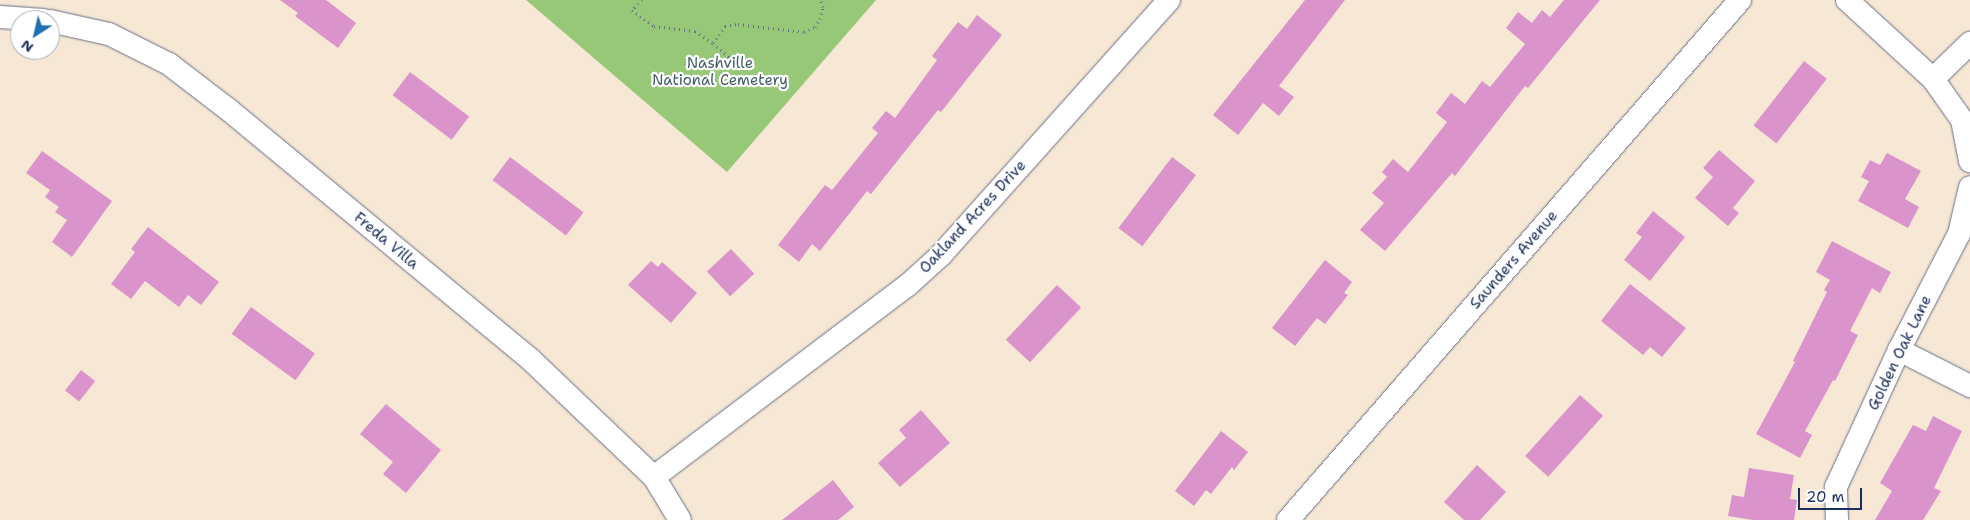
<!DOCTYPE html>
<style>
body{margin:0}
#map{position:relative;width:1970px;height:520px;overflow:hidden;background:#f7e8d5;font-family:"Shantell Sans",sans-serif}
div>[style]{position:absolute}
.green>*{inset:0;background:#97c877}
.building>*{inset:0;background:#da94cb;transform-origin:0 0}
.path>*{height:3px;margin-top:-1.5px;transform-origin:0;background:repeating-linear-gradient(90deg,#687088 0 1px,transparent 0 5px)}
.roads{filter:drop-shadow(0 0 1px #687088) drop-shadow(0 0 1px #687088)}
.minor>*{height:22px;margin:-11px;padding:0 11px;transform-origin:11px;border-radius:11px;background:#fff}
span{translate:-50% -50%;white-space:nowrap;text-align:center;line-height:1.15;-webkit-text-stroke:4.5px #fff;paint-order:stroke}
.park-label{font-size:15px;color:#405d66}
.street-label{font-size:15px;color:#1b2f5e}
.north{position:absolute;left:10px;top:10px;width:50px;height:50px;box-sizing:border-box;background:#fff;border:1px solid #a4acbf;border-radius:50%;rotate:215deg;font-size:14px;font-weight:700;line-height:20px;text-align:center;color:#1b2f5e}
.north::after{content:'';display:block;margin:auto;width:18px;height:22px;background:#1f6fb2;clip-path:polygon(50% 0,100% 100%,50% 72%,0 100%)}
.scale{position:absolute;left:1798px;top:488px;width:64px;height:22px;box-sizing:border-box;border:2px solid #1b2f5e;border-top:0;padding-left:6px;font-size:15px;line-height:18px;white-space:nowrap;color:#1b2f5e;-webkit-text-stroke:4px #fff;paint-order:stroke}
</style>
<div id="map">
<div class="green">
<div style="clip-path:polygon(526px 0,876px 0,727px 172px)"></div>
</div>
<div class="building">
<div style="clip-path:polygon(280px 0,326px 0,356px 23px,338px 48px,295px 16px,298px 13px)"></div>
<div style="clip-path:polygon(1305px 0,1345px 0,1279px 86px,1294px 97px,1279px 116px,1263px 103px,1238px 135px,1213px 115px)"></div>
<div style="clip-path:polygon(1564px 0,1600px 0,1528px 88px,1525px 86px,1455px 176px,1452px 173px,1385px 251px,1360px 230px,1384px 203px,1372px 193px,1387px 177px,1382px 172px,1393px 159px,1408px 172px,1447px 122px,1436px 113px,1451px 93px,1465px 104px,1482px 81px,1490px 87px,1525px 44px,1506px 28px,1518px 12px,1532px 23px,1542px 10px,1550px 17px)"></div>
<div style="clip-path:polygon(977px 15px,1002px 35px,941px 112px,938px 110px,871px 194px,867px 191px,820px 251px,812px 244px,799px 262px,778px 245px,825px 185px,832px 190px,878px 133px,872px 128px,886px 111px,895px 118px,937px 60px,932px 56px,958px 22px,967px 29px)"></div>
<div style="left:1804px;top:61px;width:29px;height:82px;rotate:38deg"></div>
<div style="left:410px;top:72px;width:74px;height:29px;rotate:37deg"></div>
<div style="clip-path:polygon(1719px 150px,1755px 181px,1733px 208px,1739px 213px,1728px 226px,1695px 198px,1713px 177px,1703px 168px)"></div>
<div style="clip-path:polygon(42px 151px,112px 201px,72px 257px,52px 242px,67px 220px,55px 212px,59px 207px,45px 197px,50px 190px,26px 173px)"></div>
<div style="clip-path:polygon(1887px 153px,1921px 171px,1905px 199px,1919px 207px,1908px 228px,1858px 201px,1869px 181px,1861px 177px,1870px 160px,1880px 165px)"></div>
<div style="left:510px;top:157px;width:92px;height:29px;rotate:37deg"></div>
<div style="left:1172px;top:157px;width:30px;height:89px;rotate:37deg"></div>
<div style="clip-path:polygon(1653px 211px,1685px 237px,1650px 281px,1624px 260px,1642px 237px,1636px 233px)"></div>
<div style="clip-path:polygon(148px 227px,219px 282px,201px 305px,188px 295px,179px 307px,145px 281px,131px 299px,111px 284px,135px 252px,131px 249px)"></div>
<div style="clip-path:polygon(1832px 241px,1891px 272px,1880px 293px,1872px 288px,1850px 331px,1858px 335px,1835px 381px,1833px 380px,1805px 431px,1812px 435px,1800px 458px,1756px 434px,1795px 362px,1793px 361px,1827px 292px,1824px 290px,1830px 280px,1816px 272px)"></div>
<div style="left:731px;top:249px;width:34px;height:33px;rotate:47deg"></div>
<div style="clip-path:polygon(1325px 260px,1352px 282px,1344px 293px,1348px 295px,1325px 324px,1317px 318px,1295px 346px,1272px 328px)"></div>
<div style="clip-path:polygon(651px 261px,658px 267px,662px 262px,697px 293px,671px 323px,628px 285px)"></div>
<div style="clip-path:polygon(1630px 284px,1686px 328px,1662px 357px,1650px 347px,1643px 355px,1601px 321px)"></div>
<div style="left:1057px;top:285px;width:33px;height:75px;rotate:43deg"></div>
<div style="left:251px;top:307px;width:79px;height:33px;rotate:36deg"></div>
<div style="left:81px;top:370px;width:18px;height:26px;rotate:38deg"></div>
<div style="left:1580px;top:395px;width:31px;height:82px;rotate:42deg"></div>
<div style="clip-path:polygon(386px 404px,441px 450px,406px 493px,383px 474px,393px 462px,360px 434px)"></div>
<div style="clip-path:polygon(921px 410px,950px 443px,900px 487px,878px 463px,906px 438px,899px 430px)"></div>
<div style="clip-path:polygon(1933px 416px,1962px 431px,1934px 488px,1941px 491px,1923px 520px,1875px 520px,1892px 491px,1880px 483px,1913px 425px,1926px 431px)"></div>
<div style="clip-path:polygon(1221px 431px,1248px 452px,1234px 470px,1232px 467px,1211px 494px,1206px 490px,1194px 506px,1175px 491px)"></div>
<div style="clip-path:polygon(1477px 465px,1506px 492px,1480px 520px,1464px 520px,1444px 502px)"></div>
<div style="clip-path:polygon(1749px 468px,1794px 475px,1790px 499px,1797px 500px,1794px 520px,1753px 520px,1728px 516px,1732px 495px,1744px 497px)"></div>
<div style="clip-path:polygon(833px 480px,854px 507px,838px 520px,782px 520px)"></div>
</div>
<div class="path">
<div style="left:642px;top:0;width:14px;rotate:135deg"></div>
<div style="left:632px;top:10px;width:27px;rotate:36deg"></div>
<div style="left:654px;top:26px;width:41px;rotate:7deg"></div>
<div style="left:695px;top:31px;width:22px;rotate:34deg"></div>
<div style="left:713px;top:43px;width:43px;rotate:40.3deg"></div>
<div style="left:713px;top:43px;width:21px;rotate:-55deg"></div>
<div style="left:725px;top:26px;width:13px;rotate:-9deg"></div>
<div style="left:738px;top:24px;width:66px;rotate:6.9deg"></div>
<div style="left:804px;top:32px;width:12px;rotate:-24deg"></div>
<div style="left:815px;top:27px;width:9px;rotate:-58deg"></div>
<div style="left:820px;top:19px;width:12px;rotate:-76deg"></div>
<div style="left:823px;top:7px;width:7px;rotate:-106deg"></div>
</div>
<div class="roads">
<div class="minor">
<div style="left:1847px;top:0;width:117px;rotate:42.6deg"></div>
<div style="left:1933px;top:79px;width:50px;rotate:54.7deg"></div>
<div style="left:1962px;top:120px;width:42px;rotate:79deg"></div>
<div style="left:0;top:17px;width:43px;rotate:4deg"></div>
<div style="left:50px;top:21px;width:60px;rotate:12.4deg"></div>
<div style="left:109px;top:34px;width:67px;rotate:26.6deg"></div>
<div style="left:169px;top:64px;width:76px;rotate:37.5deg"></div>
<div style="left:229px;top:110px;width:391px;rotate:39.6deg"></div>
<div style="left:530px;top:359px;width:171px;rotate:43.6deg"></div>
<div style="left:654px;top:477px;width:50px;rotate:58.8deg"></div>
<div style="left:1933px;top:79px;width:52px;rotate:-44.2deg"></div>
<div style="left:1899px;top:350px;width:80px;rotate:26.9deg"></div>
<div style="left:654px;top:477px;width:318px;rotate:-37.1deg"></div>
<div style="left:908px;top:285px;width:45px;rotate:-42.3deg"></div>
<div style="left:941px;top:255px;width:342px;rotate:-48.2deg"></div>
<div style="left:1288px;top:520px;width:689px;rotate:-49deg"></div>
<div style="left:1837px;top:520px;width:33px;rotate:-92deg"></div>
<div style="left:1836px;top:487px;width:151px;rotate:-65.3deg"></div>
<div style="left:1899px;top:350px;width:131px;rotate:-62.7deg"></div>
<div style="left:1959px;top:234px;width:48px;rotate:-76.8deg"></div>
</div>
</div>
<div class="park-label">
<span style="left:720px;top:72px">Nashville<br>National Cemetery</span>
</div>
<div class="street-label">
<span style="left:973px;top:217px;rotate:-47deg">Oakland Acres Drive</span>
<span style="left:386px;top:241px;rotate:40deg">Freda Villa</span>
<span style="left:1514px;top:260px;rotate:-49deg">Saunders Avenue</span>
<span style="left:1900px;top:353px;rotate:-64deg">Golden Oak Lane</span>
</div>
<div class="north">N</div>
<div class="scale">20 m</div>
</div>
